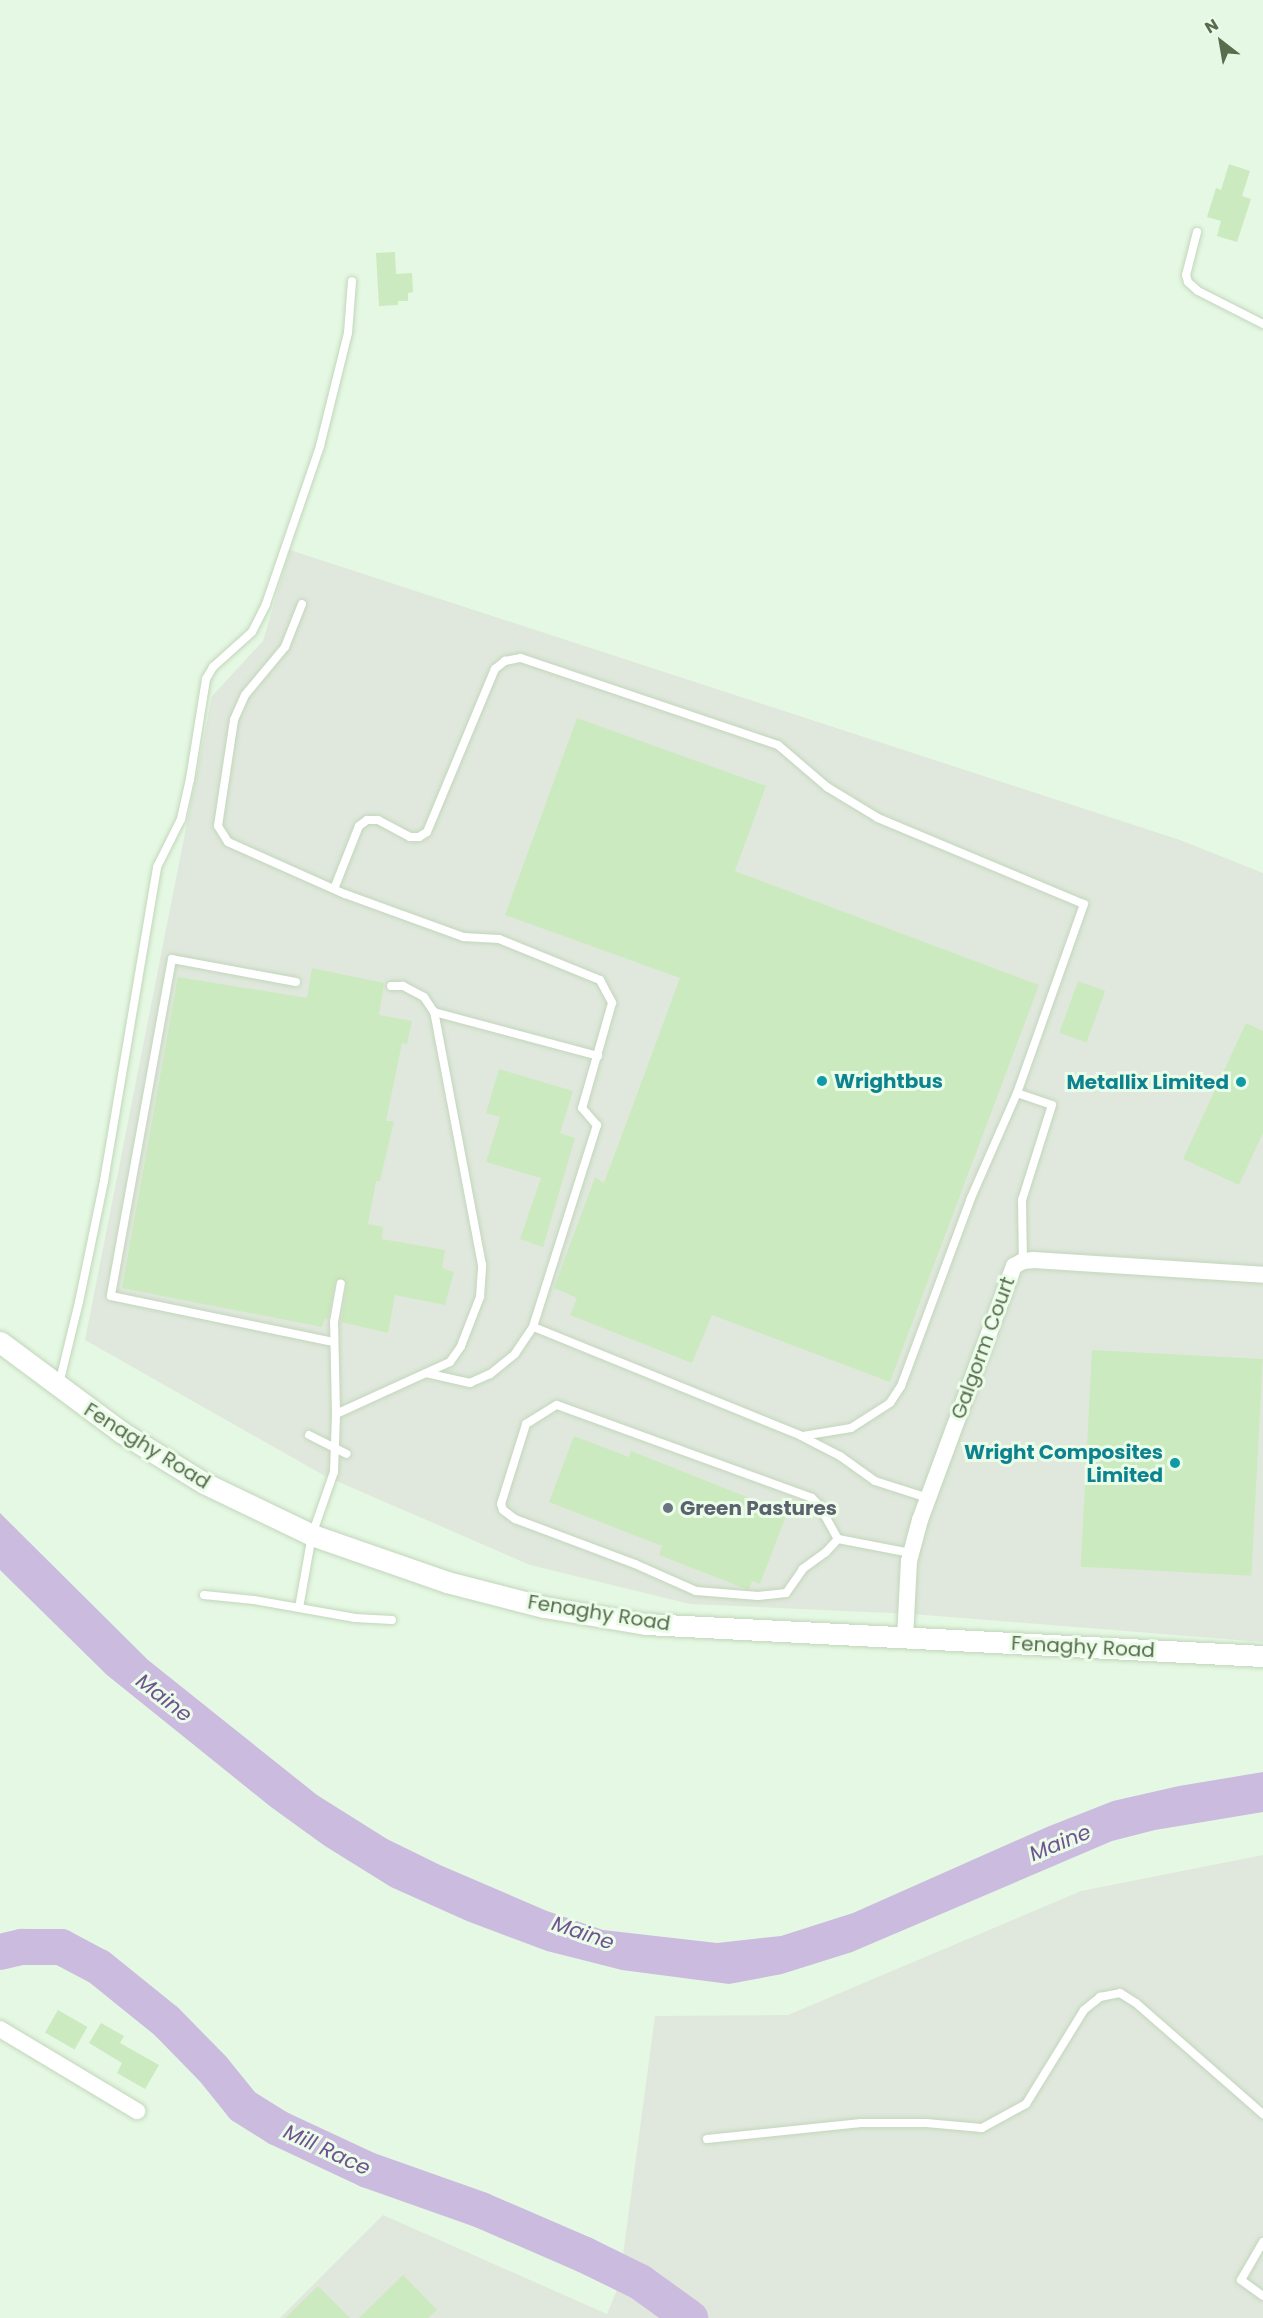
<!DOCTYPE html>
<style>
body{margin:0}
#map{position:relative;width:1263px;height:2318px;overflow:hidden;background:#e5f8e3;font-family:Poppins,sans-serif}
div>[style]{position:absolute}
.industrial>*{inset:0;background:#e0e8dd}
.water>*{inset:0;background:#cbbbdf}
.river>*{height:36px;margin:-18px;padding:0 18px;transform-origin:18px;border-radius:18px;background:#cbbbdf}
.building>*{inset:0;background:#cceabf;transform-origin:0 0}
.roads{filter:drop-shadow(0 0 2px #c2d6bb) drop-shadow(0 0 2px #c2d6bb)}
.service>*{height:8px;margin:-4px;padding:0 4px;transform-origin:4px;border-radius:4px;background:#fff}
.minor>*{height:16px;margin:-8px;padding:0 8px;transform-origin:8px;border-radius:8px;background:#fff}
.tertiary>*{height:21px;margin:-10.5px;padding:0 10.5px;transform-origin:10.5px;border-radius:10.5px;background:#fff}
.dots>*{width:16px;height:16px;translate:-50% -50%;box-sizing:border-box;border:3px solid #ebfce9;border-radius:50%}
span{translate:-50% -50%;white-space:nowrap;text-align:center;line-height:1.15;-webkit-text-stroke:6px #ebfce9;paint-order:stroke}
.culture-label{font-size:20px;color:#0d838f;font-weight:700}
.left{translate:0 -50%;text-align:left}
.right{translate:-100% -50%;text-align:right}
.street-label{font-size:20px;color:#586d4d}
.worship-label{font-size:20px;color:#5b616d;font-weight:700}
.water-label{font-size:21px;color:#705491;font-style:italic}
.north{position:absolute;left:1191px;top:12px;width:60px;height:60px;-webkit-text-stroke:4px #ebfce9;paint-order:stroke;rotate:329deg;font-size:16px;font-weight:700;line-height:24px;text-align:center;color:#586d4d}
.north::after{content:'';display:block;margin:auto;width:21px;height:27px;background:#586d4d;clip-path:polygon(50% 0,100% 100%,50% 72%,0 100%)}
</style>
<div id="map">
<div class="industrial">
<div style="clip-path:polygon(290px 550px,1180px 840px,1263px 873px,1263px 1642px,912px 1614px,690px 1604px,530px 1565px,325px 1476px,85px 1340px,212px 696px,263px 641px)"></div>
<div style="clip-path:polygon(1263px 1855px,1263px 2318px,280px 2318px,383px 2215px,607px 2314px,619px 2285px,655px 2016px,788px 2015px,1081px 1891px)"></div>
</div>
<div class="water">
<div style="clip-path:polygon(0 1513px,148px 1660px,317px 1795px,387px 1839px,440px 1865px,547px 1911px,603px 1930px,717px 1943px,781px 1936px,853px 1913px,1047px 1827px,1113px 1801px,1179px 1786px,1263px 1772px,1263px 1812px,1155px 1830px,1112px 1841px,852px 1952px,782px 1974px,729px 1984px,622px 1970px,547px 1951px,467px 1921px,391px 1887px,325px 1846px,271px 1807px,107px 1675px,0 1570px)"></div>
</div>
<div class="river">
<div style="left:0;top:1952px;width:23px;rotate:-13deg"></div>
<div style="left:22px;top:1947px;width:39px"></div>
<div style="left:61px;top:1947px;width:43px;rotate:27.8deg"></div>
<div style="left:99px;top:1967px;width:86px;rotate:38.9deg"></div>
<div style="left:166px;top:2021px;width:67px;rotate:45.6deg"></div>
<div style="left:213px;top:2069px;width:48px;rotate:51deg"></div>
<div style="left:243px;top:2106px;width:41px;rotate:32.2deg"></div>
<div style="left:278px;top:2128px;width:99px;rotate:25deg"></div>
<div style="left:368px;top:2170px;width:120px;rotate:19.5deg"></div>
<div style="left:481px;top:2210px;width:113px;rotate:23.4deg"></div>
<div style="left:585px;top:2255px;width:61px;rotate:26.1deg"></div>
<div style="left:640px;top:2282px;width:62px;rotate:35.8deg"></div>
</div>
<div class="building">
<div style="clip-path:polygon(1229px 164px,1250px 171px,1242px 196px,1251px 199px,1237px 242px,1217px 236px,1221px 221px,1207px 217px,1216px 188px,1221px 190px)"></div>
<div style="clip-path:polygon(395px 252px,396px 274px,412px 273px,413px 292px,408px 293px,408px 301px,398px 301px,398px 305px,379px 306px,376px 253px)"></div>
<div style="clip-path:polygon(577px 718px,766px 786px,735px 871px,1039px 985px,890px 1382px,712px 1315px,692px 1363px,570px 1315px,577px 1298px,554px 1288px,595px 1177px,604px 1183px,680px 978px,505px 915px)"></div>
<div style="clip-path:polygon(312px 968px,384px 983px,379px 1015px,412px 1021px,407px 1044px,402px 1043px,386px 1121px,394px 1121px,380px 1181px,376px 1181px,368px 1224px,383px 1227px,382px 1239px,445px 1250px,442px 1268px,454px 1272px,445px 1305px,395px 1295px,388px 1333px,341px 1322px,347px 1285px,342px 1278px,335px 1282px,328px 1319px,325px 1318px,322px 1327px,122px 1288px,178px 977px,307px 998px)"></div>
<div style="left:1078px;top:981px;width:29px;height:55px;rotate:20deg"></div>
<div style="clip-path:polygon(1246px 1023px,1263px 1031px,1263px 1133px,1239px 1185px,1183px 1159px)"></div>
<div style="clip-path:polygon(499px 1069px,573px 1091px,560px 1133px,575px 1138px,543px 1247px,520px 1239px,541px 1178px,486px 1162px,500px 1117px,486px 1113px)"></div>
<div style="left:1092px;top:1350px;width:171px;height:217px;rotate:3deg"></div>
<div style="clip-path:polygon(574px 1436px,629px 1457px,631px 1451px,787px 1513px,760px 1584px,752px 1581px,749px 1589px,746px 1589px,659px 1555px,662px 1546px,549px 1502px)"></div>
<div style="left:58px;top:2010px;width:34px;height:26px;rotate:30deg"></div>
<div style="clip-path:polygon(101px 2023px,124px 2036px,120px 2043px,159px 2065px,145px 2089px,117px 2073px,122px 2063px,89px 2043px)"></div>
<div style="clip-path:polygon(403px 2275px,437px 2310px,428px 2318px,359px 2318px)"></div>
<div style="clip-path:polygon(318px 2286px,350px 2318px,285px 2318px)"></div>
</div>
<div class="roads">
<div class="service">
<div style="left:1197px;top:232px;width:44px;rotate:104.3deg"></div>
<div style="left:1186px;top:275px;width:7px;rotate:74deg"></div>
<div style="left:1188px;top:282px;width:13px;rotate:42deg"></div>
<div style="left:1198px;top:291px;width:73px;rotate:26.9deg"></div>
<div style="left:302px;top:604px;width:46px;rotate:111.6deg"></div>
<div style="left:285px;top:647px;width:62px;rotate:129.8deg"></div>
<div style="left:245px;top:695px;width:27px;rotate:114deg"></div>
<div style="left:234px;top:720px;width:107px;rotate:98.6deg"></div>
<div style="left:218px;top:826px;width:19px;rotate:58deg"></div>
<div style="left:228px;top:842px;width:128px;rotate:24deg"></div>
<div style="left:345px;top:894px;width:126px;rotate:20deg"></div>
<div style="left:463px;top:937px;width:36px;rotate:3deg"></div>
<div style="left:499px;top:939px;width:109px;rotate:22.1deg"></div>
<div style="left:600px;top:980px;width:26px;rotate:62deg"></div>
<div style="left:612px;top:1003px;width:109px;rotate:105.9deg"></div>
<div style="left:582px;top:1108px;width:23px;rotate:49deg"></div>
<div style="left:597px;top:1125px;width:212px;rotate:107.6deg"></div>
<div style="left:533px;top:1327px;width:32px;rotate:124deg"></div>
<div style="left:515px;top:1354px;width:32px;rotate:141deg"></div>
<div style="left:490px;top:1374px;width:22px;rotate:156deg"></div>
<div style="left:470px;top:1383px;width:45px;rotate:-167.2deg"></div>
<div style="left:334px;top:889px;width:68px;rotate:-68.4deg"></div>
<div style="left:359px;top:826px;width:10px;rotate:-37deg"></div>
<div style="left:367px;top:820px;width:11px"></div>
<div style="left:378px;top:820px;width:36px;rotate:28deg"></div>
<div style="left:410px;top:837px;width:9px"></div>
<div style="left:419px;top:837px;width:9px;rotate:-32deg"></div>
<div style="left:427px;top:832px;width:177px;rotate:-67.4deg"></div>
<div style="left:495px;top:669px;width:13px;rotate:-39deg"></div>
<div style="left:505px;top:661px;width:16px;rotate:-11deg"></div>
<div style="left:521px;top:658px;width:271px;rotate:18.7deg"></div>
<div style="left:778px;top:745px;width:65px;rotate:40.6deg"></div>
<div style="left:827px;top:787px;width:60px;rotate:31.3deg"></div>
<div style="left:878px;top:818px;width:223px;rotate:22.7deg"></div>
<div style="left:1084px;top:904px;width:201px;rotate:109.5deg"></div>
<div style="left:1017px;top:1093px;width:115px;rotate:113.7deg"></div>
<div style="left:971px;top:1198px;width:201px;rotate:110.4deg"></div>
<div style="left:901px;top:1386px;width:20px;rotate:123deg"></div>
<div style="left:890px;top:1403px;width:46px;rotate:147.3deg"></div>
<div style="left:851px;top:1428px;width:50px;rotate:170.7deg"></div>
<div style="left:802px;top:1436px;width:290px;rotate:-157.9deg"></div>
<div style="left:296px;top:982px;width:126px;rotate:-169.5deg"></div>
<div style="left:172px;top:959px;width:342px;rotate:100.3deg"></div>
<div style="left:111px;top:1296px;width:227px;rotate:11.7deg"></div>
<div style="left:434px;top:1012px;width:170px;rotate:15deg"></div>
<div style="left:1017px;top:1093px;width:37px;rotate:19deg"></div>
<div style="left:1052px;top:1105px;width:100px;rotate:107.5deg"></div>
<div style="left:1022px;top:1200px;width:61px;rotate:89.1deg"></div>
<div style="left:59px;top:1384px;width:84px;rotate:-76.3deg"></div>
<div style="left:79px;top:1302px;width:124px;rotate:-78.3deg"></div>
<div style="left:104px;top:1181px;width:318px;rotate:-80.4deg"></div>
<div style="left:157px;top:867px;width:54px;rotate:-63.4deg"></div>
<div style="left:181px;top:819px;width:41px;rotate:-77.3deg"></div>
<div style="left:190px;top:779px;width:101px;rotate:-80.9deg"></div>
<div style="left:206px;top:679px;width:14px;rotate:-60deg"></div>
<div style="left:213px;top:667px;width:52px;rotate:-41.9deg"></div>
<div style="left:252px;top:632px;width:31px;rotate:-63deg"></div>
<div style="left:266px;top:604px;width:167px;rotate:-71.1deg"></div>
<div style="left:320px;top:446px;width:116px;rotate:-76.1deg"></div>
<div style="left:348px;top:333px;width:52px;rotate:-85.6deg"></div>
<div style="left:336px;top:1414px;width:125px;rotate:-24.5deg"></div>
<div style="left:450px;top:1362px;width:19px;rotate:-55deg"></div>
<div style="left:461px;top:1346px;width:53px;rotate:-68.8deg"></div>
<div style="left:480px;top:1297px;width:32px;rotate:-86deg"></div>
<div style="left:482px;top:1265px;width:258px;rotate:-100.7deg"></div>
<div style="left:434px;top:1012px;width:18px;rotate:-124deg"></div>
<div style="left:424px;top:997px;width:24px;rotate:-152deg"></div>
<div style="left:403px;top:986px;width:12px;rotate:180deg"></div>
<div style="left:309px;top:1435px;width:42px;rotate:26.6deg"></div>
<div style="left:803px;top:1437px;width:42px;rotate:27.2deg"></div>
<div style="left:840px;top:1456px;width:43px;rotate:35.5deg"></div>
<div style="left:875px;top:1481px;width:56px;rotate:17.8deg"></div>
<div style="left:838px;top:1539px;width:18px;rotate:133deg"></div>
<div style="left:826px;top:1552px;width:29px;rotate:144deg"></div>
<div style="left:803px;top:1569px;width:29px;rotate:125deg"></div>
<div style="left:786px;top:1593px;width:28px;rotate:174deg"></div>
<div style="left:758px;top:1596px;width:62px;rotate:-175.4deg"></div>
<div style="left:696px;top:1591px;width:67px;rotate:-156.1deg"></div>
<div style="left:635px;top:1564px;width:128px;rotate:-159.4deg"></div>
<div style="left:515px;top:1519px;width:15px;rotate:-143deg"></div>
<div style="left:503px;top:1510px;width:6px;rotate:-108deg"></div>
<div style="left:501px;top:1504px;width:84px;rotate:-72.6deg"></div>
<div style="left:526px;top:1424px;width:36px;rotate:-32deg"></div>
<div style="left:557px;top:1405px;width:271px;rotate:20deg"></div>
<div style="left:812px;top:1498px;width:10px;rotate:45deg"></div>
<div style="left:819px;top:1505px;width:39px;rotate:61deg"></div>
<div style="left:838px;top:1539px;width:74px;rotate:10.9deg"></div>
<div style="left:204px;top:1595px;width:50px;rotate:5.7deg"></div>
<div style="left:254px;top:1600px;width:103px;rotate:10.1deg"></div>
<div style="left:355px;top:1618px;width:37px;rotate:3deg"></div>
<div style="left:299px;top:1608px;width:74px;rotate:-79.9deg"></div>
<div style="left:312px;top:1535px;width:67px;rotate:-70.8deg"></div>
<div style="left:334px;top:1472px;width:58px;rotate:-88deg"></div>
<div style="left:336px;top:1414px;width:92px;rotate:-91.2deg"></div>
<div style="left:334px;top:1322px;width:39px;rotate:-80deg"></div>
<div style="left:707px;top:2139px;width:155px;rotate:-5.9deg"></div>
<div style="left:861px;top:2123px;width:65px"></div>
<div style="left:926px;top:2123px;width:56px;rotate:5.1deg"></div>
<div style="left:982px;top:2128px;width:50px;rotate:-28.6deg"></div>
<div style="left:1026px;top:2104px;width:110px;rotate:-58.3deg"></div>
<div style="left:1084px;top:2010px;width:21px;rotate:-39deg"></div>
<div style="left:1100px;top:1997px;width:20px;rotate:-11deg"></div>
<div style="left:1120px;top:1993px;width:19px;rotate:32deg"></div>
<div style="left:1136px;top:2003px;width:169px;rotate:41.2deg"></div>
<div style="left:1263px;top:2242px;width:44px;rotate:120.1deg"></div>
<div style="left:1241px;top:2280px;width:27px;rotate:36deg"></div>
</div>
<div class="minor">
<div style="left:905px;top:1639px;width:78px;rotate:-87.1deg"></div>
<div style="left:909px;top:1561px;width:42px;rotate:-75deg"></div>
<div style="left:920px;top:1520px;width:271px;rotate:-69.7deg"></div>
<div style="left:1014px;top:1266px;width:10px;rotate:-29deg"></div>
<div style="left:1023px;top:1261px;width:11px;rotate:-5deg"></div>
<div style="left:1034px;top:1260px;width:229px;rotate:3.7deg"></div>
<div style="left:0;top:2029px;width:160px;rotate:30.9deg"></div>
</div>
<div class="tertiary">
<div style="left:0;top:1342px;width:151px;rotate:36.6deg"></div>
<div style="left:121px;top:1432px;width:97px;rotate:31.6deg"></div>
<div style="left:204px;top:1483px;width:120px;rotate:25.7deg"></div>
<div style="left:312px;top:1535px;width:143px;rotate:19.2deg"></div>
<div style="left:447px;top:1582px;width:100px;rotate:14.5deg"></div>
<div style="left:544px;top:1607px;width:103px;rotate:9.5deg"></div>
<div style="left:646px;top:1624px;width:618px;rotate:2.97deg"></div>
</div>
</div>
<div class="dots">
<div style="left:822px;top:1081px;background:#0f9aa8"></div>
<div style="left:1241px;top:1082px;background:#0f9aa8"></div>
<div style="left:1175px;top:1463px;background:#0f9aa8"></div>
<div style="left:668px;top:1508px;background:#6b7280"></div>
</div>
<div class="culture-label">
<span class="left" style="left:834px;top:1081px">Wrightbus</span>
<span class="right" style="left:1229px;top:1082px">Metallix Limited</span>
<span class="right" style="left:1163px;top:1464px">Wright Composites<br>Limited</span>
</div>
<div class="street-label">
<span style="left:983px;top:1348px;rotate:-70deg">Galgorm Court</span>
<span style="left:147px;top:1446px;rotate:32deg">Fenaghy Road</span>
<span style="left:599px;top:1613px;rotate:9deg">Fenaghy Road</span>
<span style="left:1083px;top:1647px;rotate:3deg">Fenaghy Road</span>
</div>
<div class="worship-label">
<span class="left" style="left:680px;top:1508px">Green Pastures</span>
</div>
<div class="water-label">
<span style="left:164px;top:1698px;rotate:38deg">Maine</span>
<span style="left:1060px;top:1843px;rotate:-22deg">Maine</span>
<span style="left:583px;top:1933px;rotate:19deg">Maine</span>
<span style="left:327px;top:2150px;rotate:25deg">Mill Race</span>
</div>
<div class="north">N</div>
</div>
